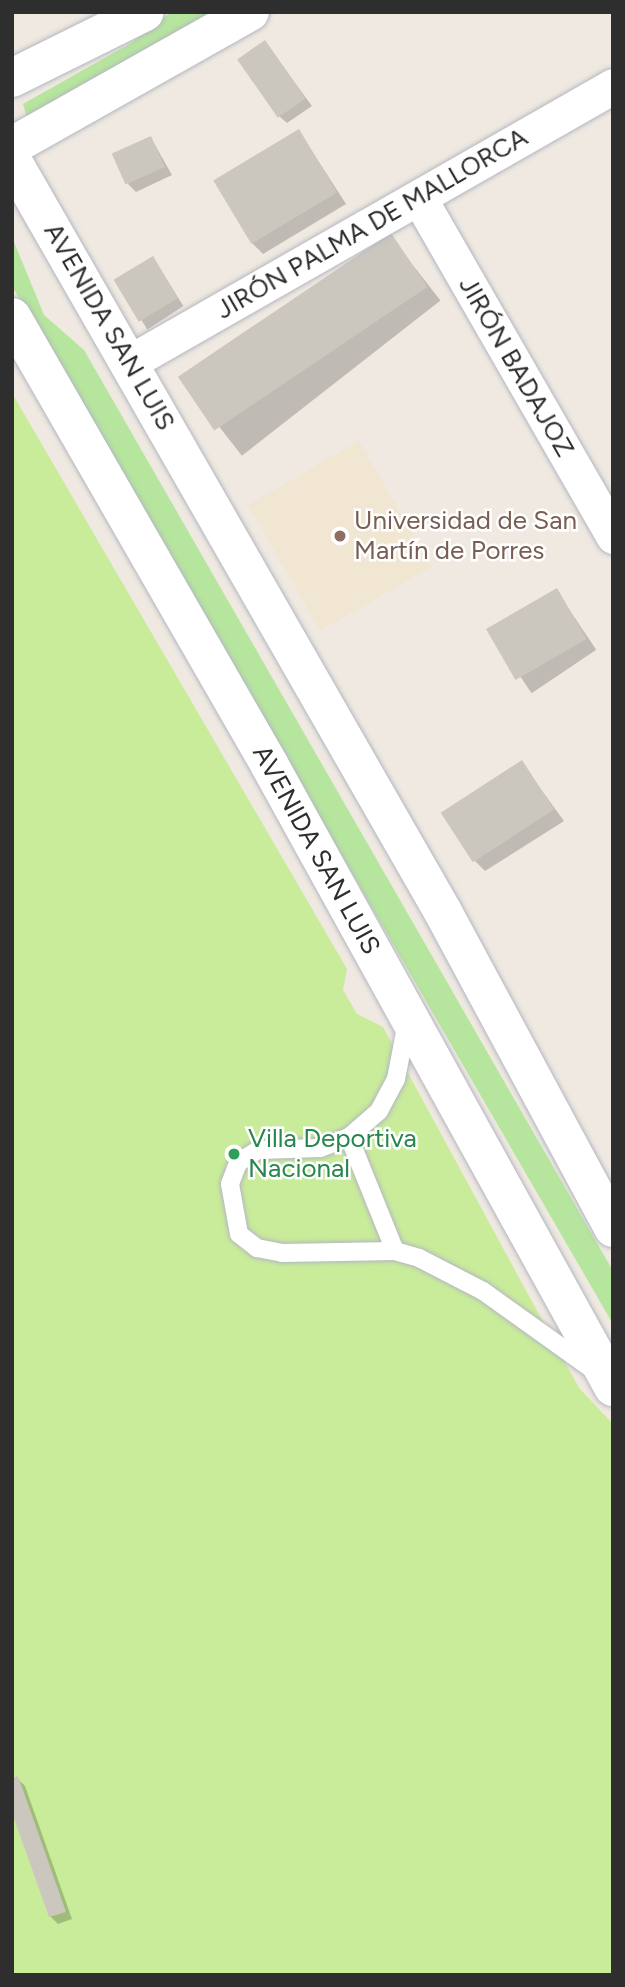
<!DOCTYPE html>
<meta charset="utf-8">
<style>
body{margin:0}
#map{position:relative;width:625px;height:1987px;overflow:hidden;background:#efe9e1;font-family:Figtree,sans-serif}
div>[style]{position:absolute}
.education>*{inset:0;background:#f0e6d1;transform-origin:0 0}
.green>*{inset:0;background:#b6e59e}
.pitch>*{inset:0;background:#c9ec9a}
.shadow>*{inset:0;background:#0003;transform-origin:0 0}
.building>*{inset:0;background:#cbc7bf;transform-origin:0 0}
.roads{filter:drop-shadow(0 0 2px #b4b7c1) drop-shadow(0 0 2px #b4b7c1)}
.service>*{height:18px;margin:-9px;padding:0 9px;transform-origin:9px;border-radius:9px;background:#fff}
.minor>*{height:35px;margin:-17.5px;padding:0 17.5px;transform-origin:17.5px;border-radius:17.5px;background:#fff}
.secondary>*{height:38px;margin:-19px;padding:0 19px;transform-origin:19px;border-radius:19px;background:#fff}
.dots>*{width:19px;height:19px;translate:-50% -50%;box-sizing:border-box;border:4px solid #fff;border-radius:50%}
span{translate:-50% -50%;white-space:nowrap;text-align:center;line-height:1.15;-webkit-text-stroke:5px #fff;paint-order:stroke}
.street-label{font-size:26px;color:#2e2e2e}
.education-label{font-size:26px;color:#785e54}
.left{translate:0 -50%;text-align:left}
.leisure-label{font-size:26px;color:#27864d}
.frame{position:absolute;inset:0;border:14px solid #2e2e2e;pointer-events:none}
</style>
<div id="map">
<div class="education">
<div style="left:359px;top:441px;width:145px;height:128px;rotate:60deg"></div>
</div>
<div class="green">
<div style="clip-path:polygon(171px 12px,222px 12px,29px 125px,23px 104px,131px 43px)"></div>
<div style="clip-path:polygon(12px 237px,44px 315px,84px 350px,613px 1271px,613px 1324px,12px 286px)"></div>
</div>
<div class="pitch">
<div style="clip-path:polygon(12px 393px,347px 969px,343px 990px,357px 1014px,383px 1027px,579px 1388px,613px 1424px,613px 1975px,12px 1975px)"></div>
</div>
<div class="shadow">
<div style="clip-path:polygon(265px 42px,312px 106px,287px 123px,279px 116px)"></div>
<div style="clip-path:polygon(299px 131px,346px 204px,263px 254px,252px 243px)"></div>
<div style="clip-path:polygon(151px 138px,172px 175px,136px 192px,128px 184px)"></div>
<div style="left:390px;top:236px;width:82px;height:252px;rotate:52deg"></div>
<div style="left:153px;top:259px;width:56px;height:43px;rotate:57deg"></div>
<div style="left:556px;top:590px;width:72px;height:78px;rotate:56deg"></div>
<div style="clip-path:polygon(521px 762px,564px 821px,485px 871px,475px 861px)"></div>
<div style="clip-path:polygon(17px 1778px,25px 1786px,72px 1919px,58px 1924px,50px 1916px)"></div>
</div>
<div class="building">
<div style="left:265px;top:40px;width:71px;height:34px;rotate:55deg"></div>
<div style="left:299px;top:129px;width:74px;height:100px;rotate:59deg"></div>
<div style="left:151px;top:136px;width:34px;height:43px;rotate:66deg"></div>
<div style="left:391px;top:233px;width:65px;height:257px;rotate:56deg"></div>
<div style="left:153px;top:256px;width:49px;height:46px;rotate:59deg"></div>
<div style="left:557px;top:588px;width:59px;height:82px;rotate:60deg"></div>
<div style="left:522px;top:760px;width:59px;height:97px;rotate:57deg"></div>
<div style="clip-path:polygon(18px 1776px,66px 1912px,49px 1917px,12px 1813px,12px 1778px)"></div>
</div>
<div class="roads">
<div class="service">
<div style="left:407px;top:1022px;width:58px;rotate:100.9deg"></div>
<div style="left:396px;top:1079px;width:36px;rotate:118deg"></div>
<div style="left:379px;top:1111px;width:40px;rotate:139deg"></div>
<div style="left:349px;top:1137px;width:31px;rotate:159deg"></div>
<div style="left:320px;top:1148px;width:62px;rotate:178.2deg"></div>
<div style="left:258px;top:1150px;width:24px;rotate:147deg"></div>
<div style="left:238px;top:1163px;width:22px;rotate:111deg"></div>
<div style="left:230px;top:1184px;width:51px;rotate:79.8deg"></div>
<div style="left:239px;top:1234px;width:23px;rotate:38deg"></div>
<div style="left:257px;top:1248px;width:25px;rotate:11deg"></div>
<div style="left:282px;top:1253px;width:113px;rotate:-1deg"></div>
<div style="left:395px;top:1251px;width:25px;rotate:16deg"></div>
<div style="left:419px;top:1258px;width:72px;rotate:27.3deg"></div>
<div style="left:483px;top:1291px;width:134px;rotate:35.6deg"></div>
<div style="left:349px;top:1137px;width:123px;rotate:68deg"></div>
</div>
<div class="minor">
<div style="left:419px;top:198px;width:390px;rotate:60.1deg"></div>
<div style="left:130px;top:362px;width:556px;rotate:-29.74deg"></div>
</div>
<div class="secondary">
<div style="left:12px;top:78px;width:148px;rotate:-26.4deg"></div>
<div style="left:12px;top:146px;width:273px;rotate:-29.4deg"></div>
<div style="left:12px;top:160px;width:867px;rotate:60.18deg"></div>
<div style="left:443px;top:912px;width:359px;rotate:61.7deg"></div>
<div style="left:12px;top:317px;width:516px;rotate:60.1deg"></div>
<div style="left:269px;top:764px;width:712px;rotate:61.09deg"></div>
</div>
</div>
<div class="dots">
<div style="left:340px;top:536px;background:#8d6e63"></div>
<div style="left:234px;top:1154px;background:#2e9e5b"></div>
</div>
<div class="street-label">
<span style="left:372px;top:224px;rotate:-30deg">JIRÓN PALMA DE MALLORCA</span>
<span style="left:109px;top:327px;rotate:60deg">AVENIDA SAN LUIS</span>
<span style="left:516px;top:367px;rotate:60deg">JIRÓN BADAJOZ</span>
<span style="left:316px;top:850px;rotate:61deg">AVENIDA SAN LUIS</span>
</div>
<div class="education-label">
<span class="left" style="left:354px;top:536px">Universidad de San<br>Martín de Porres</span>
</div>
<div class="leisure-label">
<span class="left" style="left:248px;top:1154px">Villa Deportiva<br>Nacional</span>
</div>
<div class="frame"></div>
</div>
